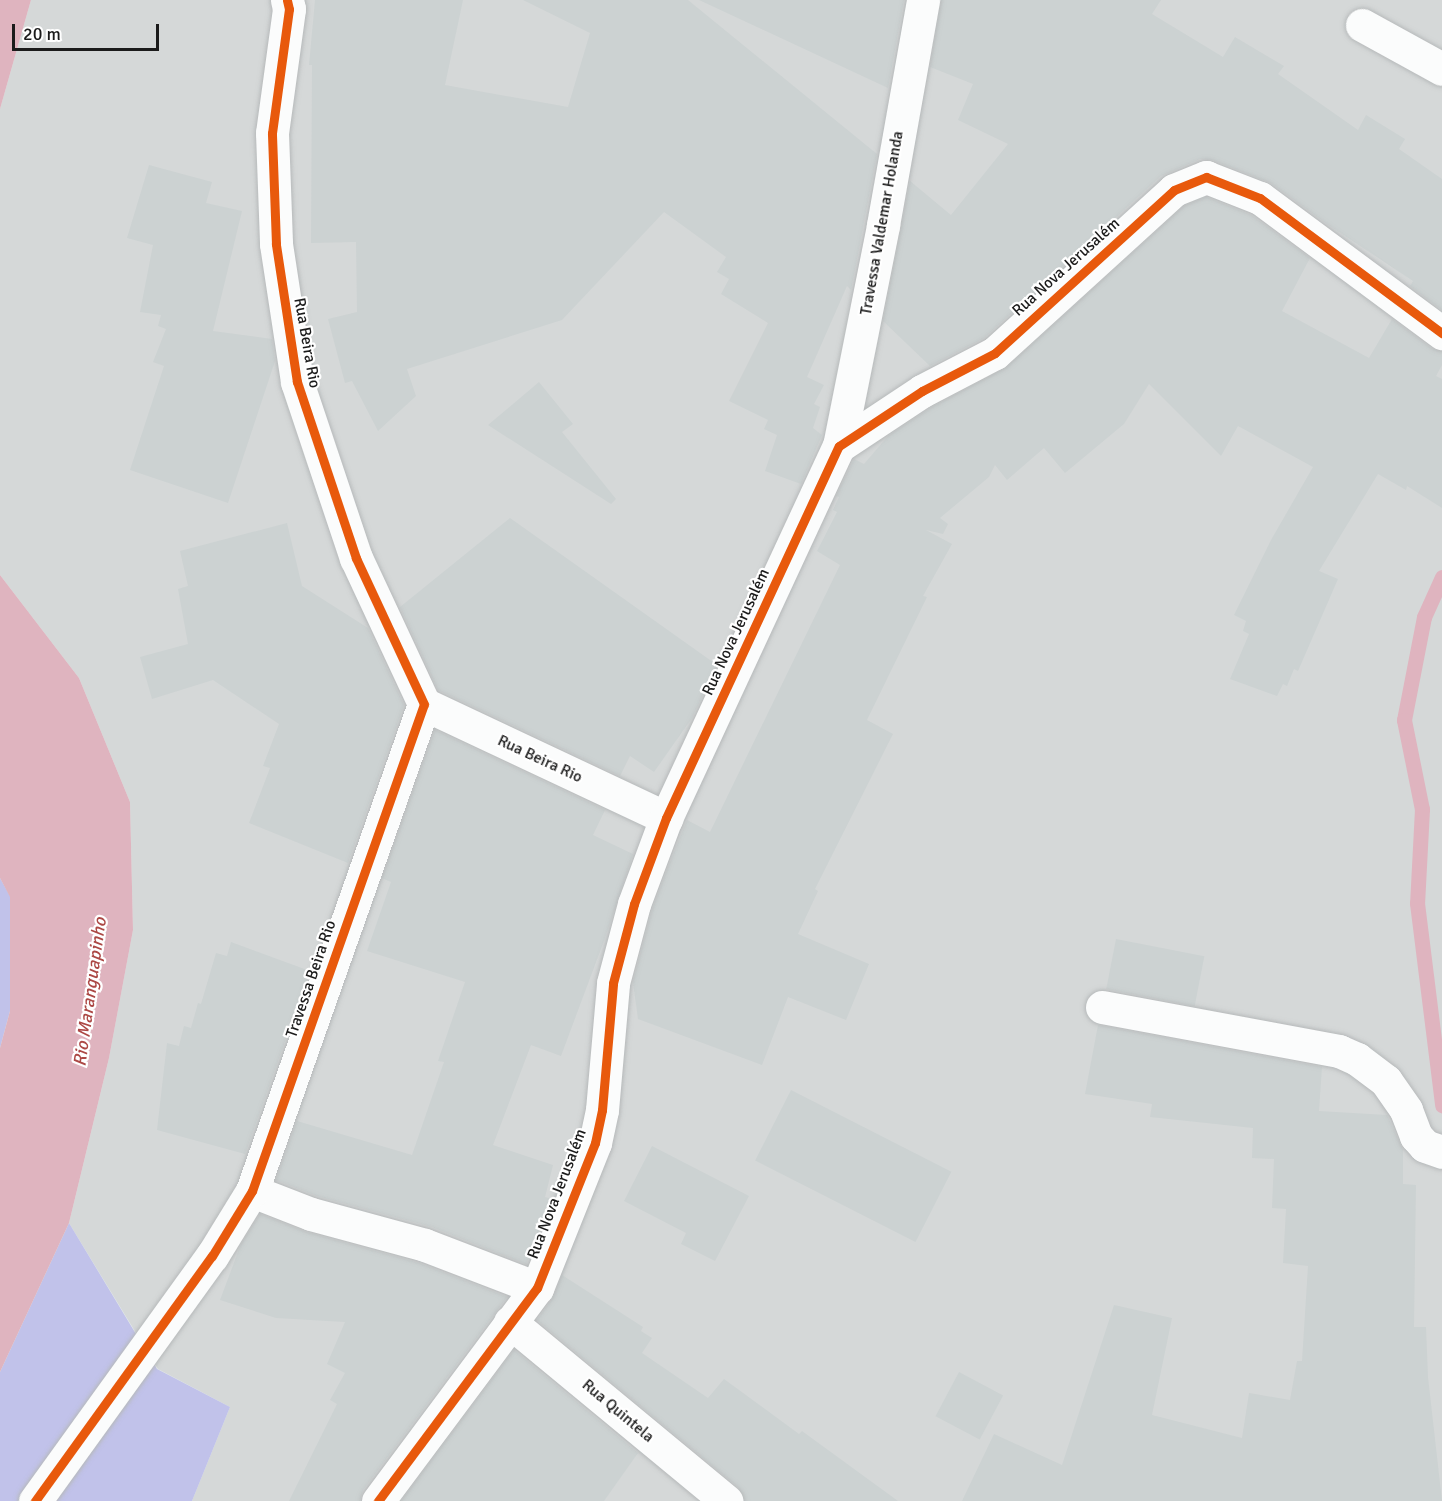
<!DOCTYPE html>
<meta charset="utf-8">
<style>
body{margin:0}
#map{position:relative;width:1442px;height:1501px;overflow:hidden;background:#e3e9ea;font-family:Signika,sans-serif}
div>[style]{position:absolute}
.residential>*{inset:0;background:#d5d8d8}
.grass>*{inset:0;background:#c1c2ea}
.water>*{inset:0;background:#dfb4bf}
.stream>*{height:15px;margin:-7.5px;padding:0 7.5px;transform-origin:7.5px;border-radius:7.5px;background:#dfb4bf}
.building>*{inset:0;background:#ccd2d2;transform-origin:0 0}
.roads{filter:drop-shadow(0 0 2px #b6b9ba) drop-shadow(0 0 2px #b6b9ba)}
.minor>*{height:33px;margin:-16.5px;padding:0 16.5px;transform-origin:16.5px;border-radius:16.5px;background:#fbfcfc}
.cycleway>*{height:9px;margin:-4.5px;padding:0 4.5px;transform-origin:4.5px;border-radius:4.5px;background:#e8590c}
span{translate:-50% -50%;white-space:nowrap;text-align:center;line-height:1.15;-webkit-text-stroke:4.5px #fff;paint-order:stroke}
.street-label{font-size:16px;color:#1b1b1b}
.water-label{font-size:18px;color:#ac4845;font-style:italic}
.scale{position:absolute;left:12px;top:24px;width:147px;height:27px;box-sizing:border-box;border:3px solid #1b1b1b;border-top:0;padding-left:8px;font-size:18px;line-height:21px;white-space:nowrap;color:#1b1b1b;-webkit-text-stroke:4px #fff;paint-order:stroke}
</style>
<div id="map">
<div class="residential">
<div style="clip-path:polygon(31px 0,1442px 0,1442px 1501px,192px 1501px,230px 1407px,158px 1369px,69px 1223px,109px 1058px,133px 930px,130px 802px,79px 678px,0 575px,0 109px)"></div>
</div>
<div class="grass">
<div style="clip-path:polygon(0 878px,10px 896px,10px 1011px,0 1048px)"></div>
<div style="clip-path:polygon(69px 1223px,157px 1369px,230px 1407px,192px 1501px,0 1501px,0 1372px)"></div>
</div>
<div class="water">
<div style="clip-path:polygon(0 0,31px 0,0 109px)"></div>
<div style="clip-path:polygon(0 575px,79px 678px,130px 802px,133px 930px,109px 1058px,69px 1223px,0 1372px,0 1048px,10px 1011px,10px 897px,0 878px)"></div>
</div>
<div class="stream">
<div style="left:1442px;top:577px;width:44px;rotate:114.2deg"></div>
<div style="left:1424px;top:617px;width:105px;rotate:101deg"></div>
<div style="left:1404px;top:720px;width:91px;rotate:78.6deg"></div>
<div style="left:1422px;top:809px;width:94px;rotate:93deg"></div>
<div style="left:1417px;top:903px;width:204px;rotate:82.9deg"></div>
</div>
<div class="building">
<div style="clip-path:polygon(315px 0,463px 0,445px 85px,568px 107px,590px 33px,523px 0,688px 0,877px 154px,851px 290px,847px 286px,807px 377px,824px 385px,814px 404px,820px 407px,813px 428px,822px 435px,801px 484px,765px 471px,777px 435px,764px 429px,768px 420px,729px 401px,768px 323px,721px 294px,729px 279px,717px 272px,726px 257px,664px 212px,562px 320px,407px 369px,416px 396px,378px 431px,352px 381px,345px 383px,328px 319px,357px 312px,356px 242px,311px 243px,312px 65px,309px 65px)"></div>
<div style="clip-path:polygon(699px 0,904px 0,888px 88px)"></div>
<div style="clip-path:polygon(941px 0,1161px 0,1152px 14px,1223px 57px,1235px 37px,1284px 66px,1278px 74px,1358px 130px,1366px 115px,1405px 139px,1399px 149px,1442px 179px,1442px 310px,1410px 286px,1413px 281px,1327px 224px,1271px 183px,1213px 160px,1200px 159px,1161px 176px,984px 338px,930px 366px,883px 321px,910px 181px,951px 215px,1008px 144px,958px 120px,973px 84px,930px 67px)"></div>
<div style="clip-path:polygon(149px 165px,212px 182px,206px 203px,242px 211px,213px 331px,272px 339px,275px 361px,228px 503px,130px 470px,164px 366px,153px 362px,166px 329px,158px 326px,161px 315px,140px 312px,153px 245px,127px 238px)"></div>
<div style="clip-path:polygon(1206px 197px,1251px 215px,1310px 258px,1282px 311px,1369px 358px,1392px 319px,1431px 348px,1442px 351px,1442px 365px,1436px 376px,1442px 379px,1442px 508px,1407px 486px,1406px 490px,1378px 474px,1319px 571px,1338px 579px,1298px 671px,1294px 669px,1287px 686px,1283px 684px,1277px 696px,1230px 679px,1249px 634px,1243px 631px,1246px 621px,1234px 615px,1271px 540px,1313px 467px,1238px 426px,1221px 456px,1149px 384px,1124px 424px,1065px 473px,1044px 448px,1007px 480px,995px 465px,989px 477px,940px 518px,948px 524px,943px 534px,926px 530px,952px 544px,923px 596px,927px 597px,867px 720px,893px 734px,815px 889px,818px 891px,798px 934px,869px 964px,846px 1020px,788px 997px,762px 1065px,638px 1019px,633px 982px,652px 910px,667px 870px,687px 820px,710px 832px,840px 565px,817px 551px,837px 512px,833px 510px,839px 497px,836px 496px,854px 459px,864px 464px,888px 436px,932px 407px,1007px 367px,1184px 206px)"></div>
<div style="clip-path:polygon(539px 382px,573px 424px,562px 432px,616px 499px,611px 504px,488px 425px)"></div>
<div style="clip-path:polygon(510px 518px,717px 665px,692px 718px,654px 772px,630px 756px,620px 776px,438px 690px,400px 607px)"></div>
<div style="clip-path:polygon(287px 523px,302px 586px,368px 628px,404px 705px,348px 863px,249px 823px,270px 768px,263px 766px,279px 724px,213px 680px,152px 699px,140px 657px,188px 644px,178px 589px,188px 586px,180px 551px)"></div>
<div style="clip-path:polygon(435px 730px,605px 810px,593px 835px,633px 854px,605px 938px,561px 1056px,531px 1045px,493px 1145px,553px 1165px,545px 1197px,552px 1199px,526px 1264px,432px 1227px,317px 1196px,276px 1180px,297px 1121px,412px 1155px,444px 1062px,438px 1061px,465px 982px,367px 951px,391px 882px,382px 878px)"></div>
<div style="left:1116px;top:939px;width:90px;height:51px;rotate:11deg"></div>
<div style="clip-path:polygon(231px 942px,310px 971px,245px 1154px,157px 1130px,167px 1043px,179px 1046px,184px 1026px,191px 1028px,198px 1003px,201px 1004px,216px 953px,227px 956px)"></div>
<div style="clip-path:polygon(1098px 1025px,1322px 1067px,1319px 1111px,1387px 1115px,1403px 1150px,1403px 1184px,1416px 1185px,1414px 1327px,1426px 1327px,1428px 1377px,1442px 1501px,962px 1501px,994px 1434px,1062px 1465px,1114px 1305px,1172px 1318px,1152px 1415px,1242px 1438px,1249px 1393px,1290px 1400px,1297px 1361px,1302px 1361px,1308px 1266px,1283px 1263px,1286px 1209px,1272px 1208px,1274px 1159px,1252px 1158px,1253px 1128px,1150px 1117px,1152px 1104px,1085px 1094px)"></div>
<div style="left:791px;top:1090px;width:180px;height:79px;rotate:27deg"></div>
<div style="clip-path:polygon(652px 1146px,749px 1196px,715px 1261px,681px 1244px,686px 1233px,624px 1201px)"></div>
<div style="clip-path:polygon(260px 1214px,306px 1232px,419px 1263px,507px 1297px,363px 1490px,360px 1501px,289px 1501px,337px 1404px,330px 1400px,345px 1373px,327px 1364px,345px 1322px,276px 1318px,220px 1300px,241px 1244px)"></div>
<div style="clip-path:polygon(562px 1275px,643px 1327px,641px 1331px,652px 1338px,642px 1353px,708px 1398px,724px 1379px,799px 1434px,802px 1431px,898px 1501px,744px 1501px,738px 1487px,537px 1320px,552px 1299px)"></div>
<div style="clip-path:polygon(514px 1350px,638px 1453px,604px 1501px,401px 1501px)"></div>
<div style="left:959px;top:1372px;width:50px;height:50px;rotate:28deg"></div>
</div>
<div class="roads">
<div class="minor">
<div style="left:287px;top:0;width:9px;rotate:77deg"></div>
<div style="left:289px;top:9px;width:125px;rotate:97.8deg"></div>
<div style="left:272px;top:133px;width:111px;rotate:87.9deg"></div>
<div style="left:276px;top:244px;width:140px;rotate:81.3deg"></div>
<div style="left:297px;top:382px;width:186px;rotate:71.5deg"></div>
<div style="left:356px;top:558px;width:161px;rotate:65deg"></div>
<div style="left:424px;top:704px;width:268px;rotate:25.2deg"></div>
<div style="left:1362px;top:25px;width:91px;rotate:28.8deg"></div>
<div style="left:839px;top:446px;width:225px;rotate:-78.7deg"></div>
<div style="left:883px;top:225px;width:229px;rotate:-79.9deg"></div>
<div style="left:1102px;top:1007px;width:241px;rotate:10.5deg"></div>
<div style="left:1339px;top:1051px;width:20px;rotate:24deg"></div>
<div style="left:1357px;top:1059px;width:36px;rotate:37deg"></div>
<div style="left:1386px;top:1081px;width:35px;rotate:55deg"></div>
<div style="left:1406px;top:1110px;width:28px;rotate:69deg"></div>
<div style="left:1416px;top:1136px;width:13px;rotate:48deg"></div>
<div style="left:1425px;top:1146px;width:18px;rotate:19deg"></div>
<div style="left:252px;top:1191px;width:63px;rotate:21.3deg"></div>
<div style="left:311px;top:1214px;width:118px;rotate:15.2deg"></div>
<div style="left:425px;top:1245px;width:120px;rotate:21deg"></div>
<div style="left:510px;top:1322px;width:281px;rotate:39.6deg"></div>
<div style="left:35px;top:1501px;width:302px;rotate:-54.2deg"></div>
<div style="left:212px;top:1256px;width:76px;rotate:-58.4deg"></div>
<div style="left:252px;top:1191px;width:516px;rotate:-70.55deg"></div>
<div style="left:378px;top:1501px;width:266px;rotate:-53.3deg"></div>
<div style="left:537px;top:1288px;width:156px;rotate:-68.2deg"></div>
<div style="left:595px;top:1143px;width:34px;rotate:-78deg"></div>
<div style="left:602px;top:1110px;width:127px;rotate:-85deg"></div>
<div style="left:613px;top:983px;width:82px;rotate:-75.1deg"></div>
<div style="left:634px;top:904px;width:92px;rotate:-69.6deg"></div>
<div style="left:666px;top:818px;width:410px;rotate:-65.1deg"></div>
<div style="left:839px;top:446px;width:100px;rotate:-33.5deg"></div>
<div style="left:922px;top:391px;width:82px;rotate:-27.5deg"></div>
<div style="left:995px;top:353px;width:242px;rotate:-42.3deg"></div>
<div style="left:1174px;top:190px;width:35px;rotate:-22deg"></div>
<div style="left:1206px;top:177px;width:58px;rotate:21.3deg"></div>
<div style="left:1260px;top:198px;width:227px;rotate:36.6deg"></div>
</div>
</div>
<div class="cycleway">
<div style="left:35px;top:1501px;width:302px;rotate:-54.2deg"></div>
<div style="left:212px;top:1256px;width:76px;rotate:-58.4deg"></div>
<div style="left:252px;top:1191px;width:516px;rotate:-70.55deg"></div>
<div style="left:424px;top:704px;width:161px;rotate:-115deg"></div>
<div style="left:356px;top:558px;width:186px;rotate:-108.5deg"></div>
<div style="left:297px;top:382px;width:140px;rotate:-98.7deg"></div>
<div style="left:276px;top:244px;width:111px;rotate:-92.1deg"></div>
<div style="left:272px;top:133px;width:125px;rotate:-82.2deg"></div>
<div style="left:289px;top:9px;width:9px;rotate:-103deg"></div>
<div style="left:378px;top:1501px;width:266px;rotate:-53.3deg"></div>
<div style="left:537px;top:1288px;width:156px;rotate:-68.2deg"></div>
<div style="left:595px;top:1143px;width:34px;rotate:-78deg"></div>
<div style="left:602px;top:1110px;width:127px;rotate:-85deg"></div>
<div style="left:613px;top:983px;width:82px;rotate:-75.1deg"></div>
<div style="left:634px;top:904px;width:92px;rotate:-69.6deg"></div>
<div style="left:666px;top:818px;width:410px;rotate:-65.1deg"></div>
<div style="left:839px;top:446px;width:100px;rotate:-33.5deg"></div>
<div style="left:922px;top:391px;width:82px;rotate:-27.5deg"></div>
<div style="left:995px;top:353px;width:242px;rotate:-42.3deg"></div>
<div style="left:1174px;top:190px;width:35px;rotate:-22deg"></div>
<div style="left:1206px;top:177px;width:58px;rotate:21.3deg"></div>
<div style="left:1260px;top:198px;width:227px;rotate:36.6deg"></div>
</div>
<div class="street-label">
<span style="left:882px;top:223px;rotate:-80deg">Travessa Valdemar Holanda</span>
<span style="left:1066px;top:267px;rotate:-42deg">Rua Nova Jerusalém</span>
<span style="left:307px;top:343px;rotate:80deg">Rua Beira Rio</span>
<span style="left:736px;top:632px;rotate:-65deg">Rua Nova Jerusalém</span>
<span style="left:540px;top:759px;rotate:25deg">Rua Beira Rio</span>
<span style="left:311px;top:979px;rotate:-71deg">Travessa Beira Rio</span>
<span style="left:557px;top:1194px;rotate:-69deg">Rua Nova Jerusalém</span>
<span style="left:618px;top:1411px;rotate:40deg">Rua Quintela</span>
</div>
<div class="water-label">
<span style="left:90px;top:992px;rotate:-82deg">Rio Maranguapinho</span>
</div>
<div class="scale">20 m</div>
</div>
